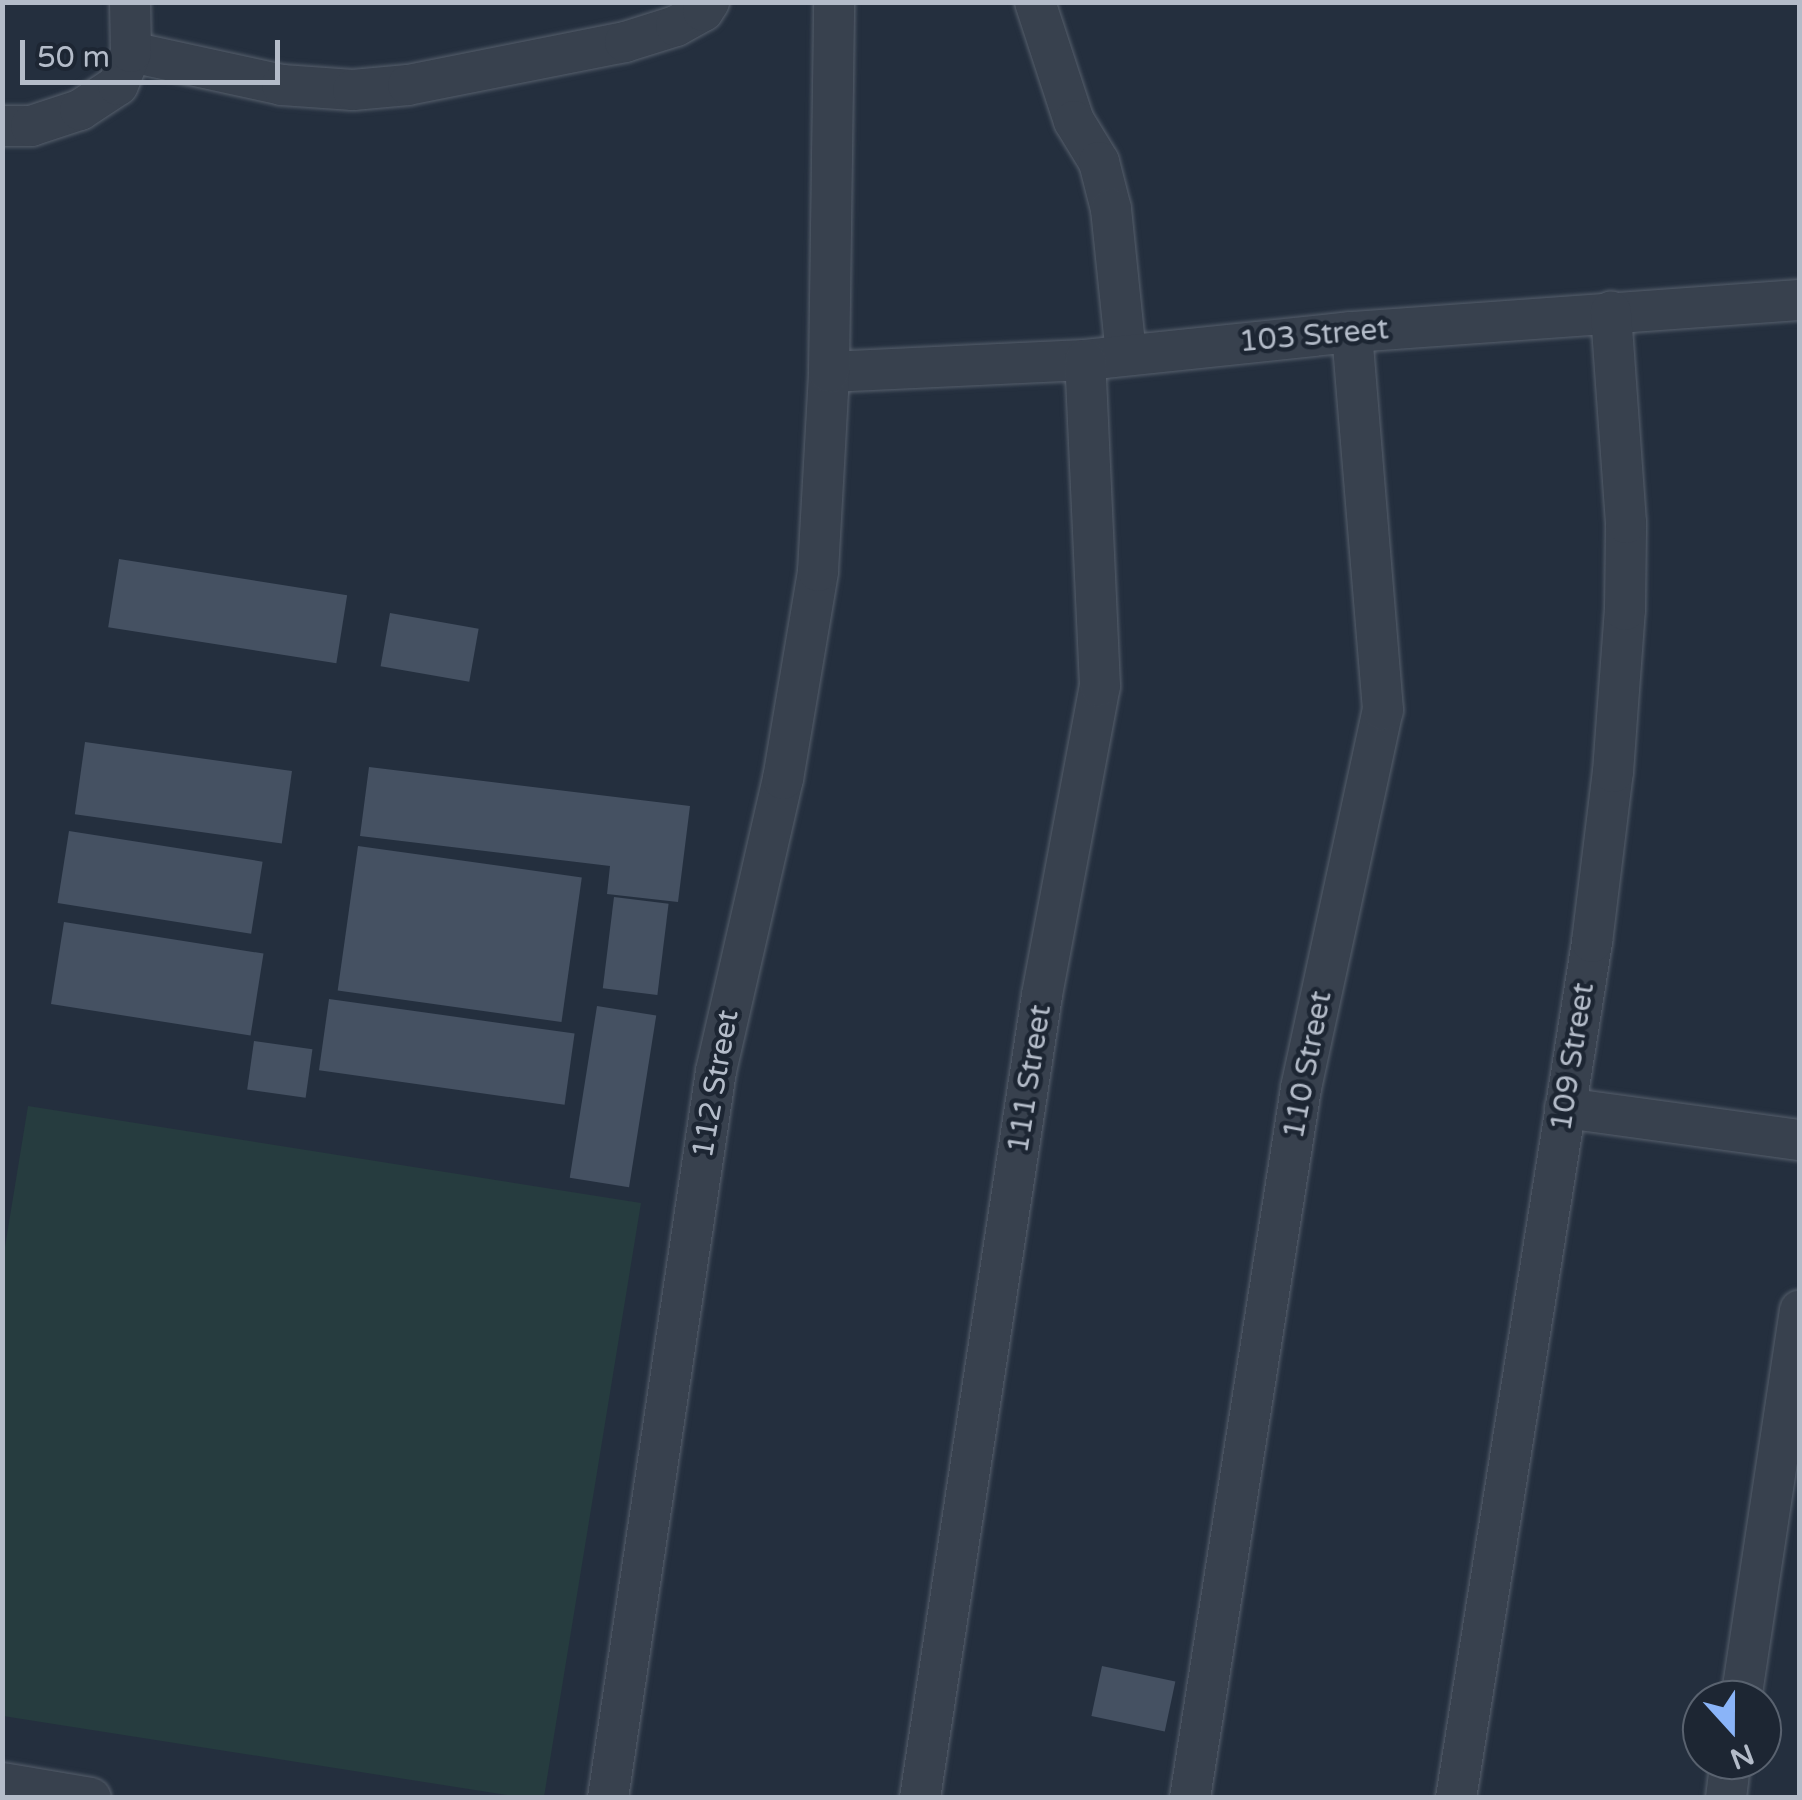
<!DOCTYPE html>
<style>
body{margin:0}
#map{position:relative;width:1802px;height:1800px;overflow:hidden;background:#242f3e;font-family:"Varela Round",sans-serif}
div>[style]{position:absolute}
.green>*{inset:0;background:#263c3f}
.building>*{inset:0;background:#455162;transform-origin:0 0}
.roads{filter:drop-shadow(0 0 2px #565f6c) drop-shadow(0 0 2px #565f6c)}
.minor>*{height:40px;margin:-20px;padding:0 20px;transform-origin:20px;border-radius:20px;background:#38414e}
span{translate:-50% -50%;white-space:nowrap;text-align:center;line-height:1.15;-webkit-text-stroke:9px #1d2633;paint-order:stroke}
.street-label{font-size:30px;color:#b4bcc9}
.frame{position:absolute;inset:0;border:5px solid #b4bcc9;pointer-events:none}
.north{position:absolute;left:1682px;top:1680px;width:100px;height:100px;box-sizing:border-box;background:#1d2633;border:2px solid #59626f;border-radius:50%;rotate:159deg;font-size:28px;font-weight:700;line-height:40px;text-align:center;color:#b4bcc9}
.north::after{content:'';display:block;margin:auto;width:35px;height:45px;background:#8ab4f8;clip-path:polygon(50% 0,100% 100%,50% 72%,0 100%)}
.scale{position:absolute;left:20px;top:40px;width:260px;height:45px;box-sizing:border-box;border:5px solid #b4bcc9;border-top:0;padding-left:12px;font-size:30px;line-height:35px;white-space:nowrap;color:#b4bcc9;-webkit-text-stroke:8px #1d2633;paint-order:stroke}
</style>
<div id="map">
<div class="green">
<div style="clip-path:polygon(28px 1106px,641px 1203px,544px 1797px,520px 1797px,3px 1716px,3px 1259px)"></div>
</div>
<div class="building">
<div style="left:119px;top:559px;width:231px;height:69px;rotate:9deg"></div>
<div style="left:390px;top:613px;width:90px;height:54px;rotate:10deg"></div>
<div style="left:85px;top:742px;width:209px;height:73px;rotate:8deg"></div>
<div style="clip-path:polygon(369px 767px,690px 806px,678px 902px,607px 894px,610px 866px,360px 836px)"></div>
<div style="left:69px;top:831px;width:196px;height:73px;rotate:9deg"></div>
<div style="left:358px;top:846px;width:226px;height:146px;rotate:8deg"></div>
<div style="left:614px;top:897px;width:55px;height:92px;rotate:7deg"></div>
<div style="left:64px;top:922px;width:202px;height:83px;rotate:9deg"></div>
<div style="left:329px;top:999px;width:248px;height:72px;rotate:8deg"></div>
<div style="left:597px;top:1006px;width:60px;height:174px;rotate:9deg"></div>
<div style="left:254px;top:1041px;width:59px;height:49px;rotate:8deg"></div>
<div style="left:1102px;top:1666px;width:75px;height:51px;rotate:12deg"></div>
</div>
<div class="roads">
<div class="minor">
<div style="left:1035px;top:2px;width:125px;rotate:71.9deg"></div>
<div style="left:1074px;top:121px;width:48px;rotate:58.6deg"></div>
<div style="left:1099px;top:162px;width:49px;rotate:75.7deg"></div>
<div style="left:1111px;top:209px;width:145px;rotate:84.1deg"></div>
<div style="left:131px;top:52px;width:155px;rotate:12.3deg"></div>
<div style="left:282px;top:85px;width:71px;rotate:4deg"></div>
<div style="left:353px;top:90px;width:55px;rotate:-5.2deg"></div>
<div style="left:408px;top:85px;width:221px;rotate:-11.2deg"></div>
<div style="left:625px;top:42px;width:53px;rotate:-17.4deg"></div>
<div style="left:676px;top:26px;width:31px;rotate:-29deg"></div>
<div style="left:703px;top:11px;width:11px;rotate:-56deg"></div>
<div style="left:2px;top:126px;width:29px"></div>
<div style="left:31px;top:126px;width:52px;rotate:-18.1deg"></div>
<div style="left:80px;top:110px;width:45px;rotate:-33.3deg"></div>
<div style="left:118px;top:85px;width:35px;rotate:-68deg"></div>
<div style="left:131px;top:52px;width:50px;rotate:-91.1deg"></div>
<div style="left:829px;top:372px;width:256px;rotate:-2.7deg"></div>
<div style="left:1085px;top:360px;width:268px;rotate:-6deg"></div>
<div style="left:1352px;top:332px;width:449px;rotate:-4.1deg"></div>
<div style="left:1565px;top:1108px;width:237px;rotate:7.8deg"></div>
<div style="left:1741px;top:1700px;width:394px;rotate:-81.4deg"></div>
<div style="left:2px;top:1783px;width:90px;rotate:9.6deg"></div>
<div style="left:608px;top:1798px;width:735px;rotate:-81.55deg"></div>
<div style="left:716px;top:1071px;width:300px;rotate:-77.1deg"></div>
<div style="left:783px;top:779px;width:211px;rotate:-80.4deg"></div>
<div style="left:818px;top:571px;width:199px;rotate:-86.8deg"></div>
<div style="left:829px;top:372px;width:370px;rotate:-89.2deg"></div>
<div style="left:920px;top:1798px;width:812px;rotate:-81.36deg"></div>
<div style="left:1042px;top:995px;width:314px;rotate:-79.4deg"></div>
<div style="left:1100px;top:686px;width:326px;rotate:-92.6deg"></div>
<div style="left:1190px;top:1798px;width:719px;rotate:-81.11deg"></div>
<div style="left:1301px;top:1088px;width:387px;rotate:-77.8deg"></div>
<div style="left:1383px;top:710px;width:379px;rotate:-94.7deg"></div>
<div style="left:1456px;top:1798px;width:867px;rotate:-80.97deg"></div>
<div style="left:1592px;top:942px;width:171px;rotate:-83deg"></div>
<div style="left:1613px;top:772px;width:162px;rotate:-85.8deg"></div>
<div style="left:1625px;top:610px;width:87px;rotate:-89.3deg"></div>
<div style="left:1626px;top:523px;width:212px;rotate:-94.1deg"></div>
<div style="left:1726px;top:1798px;width:38px;rotate:-83deg"></div>
</div>
</div>
<div class="street-label">
<span style="left:1314px;top:336px;rotate:-5deg">103 Street</span>
<span style="left:1573px;top:1057px;rotate:-81deg">109 Street</span>
<span style="left:1308px;top:1065px;rotate:-79deg">110 Street</span>
<span style="left:1030px;top:1079px;rotate:-81deg">111 Street</span>
<span style="left:716px;top:1084px;rotate:-80deg">112 Street</span>
</div>
<div class="frame"></div>
<div class="north">N</div>
<div class="scale">50 m</div>
</div>
